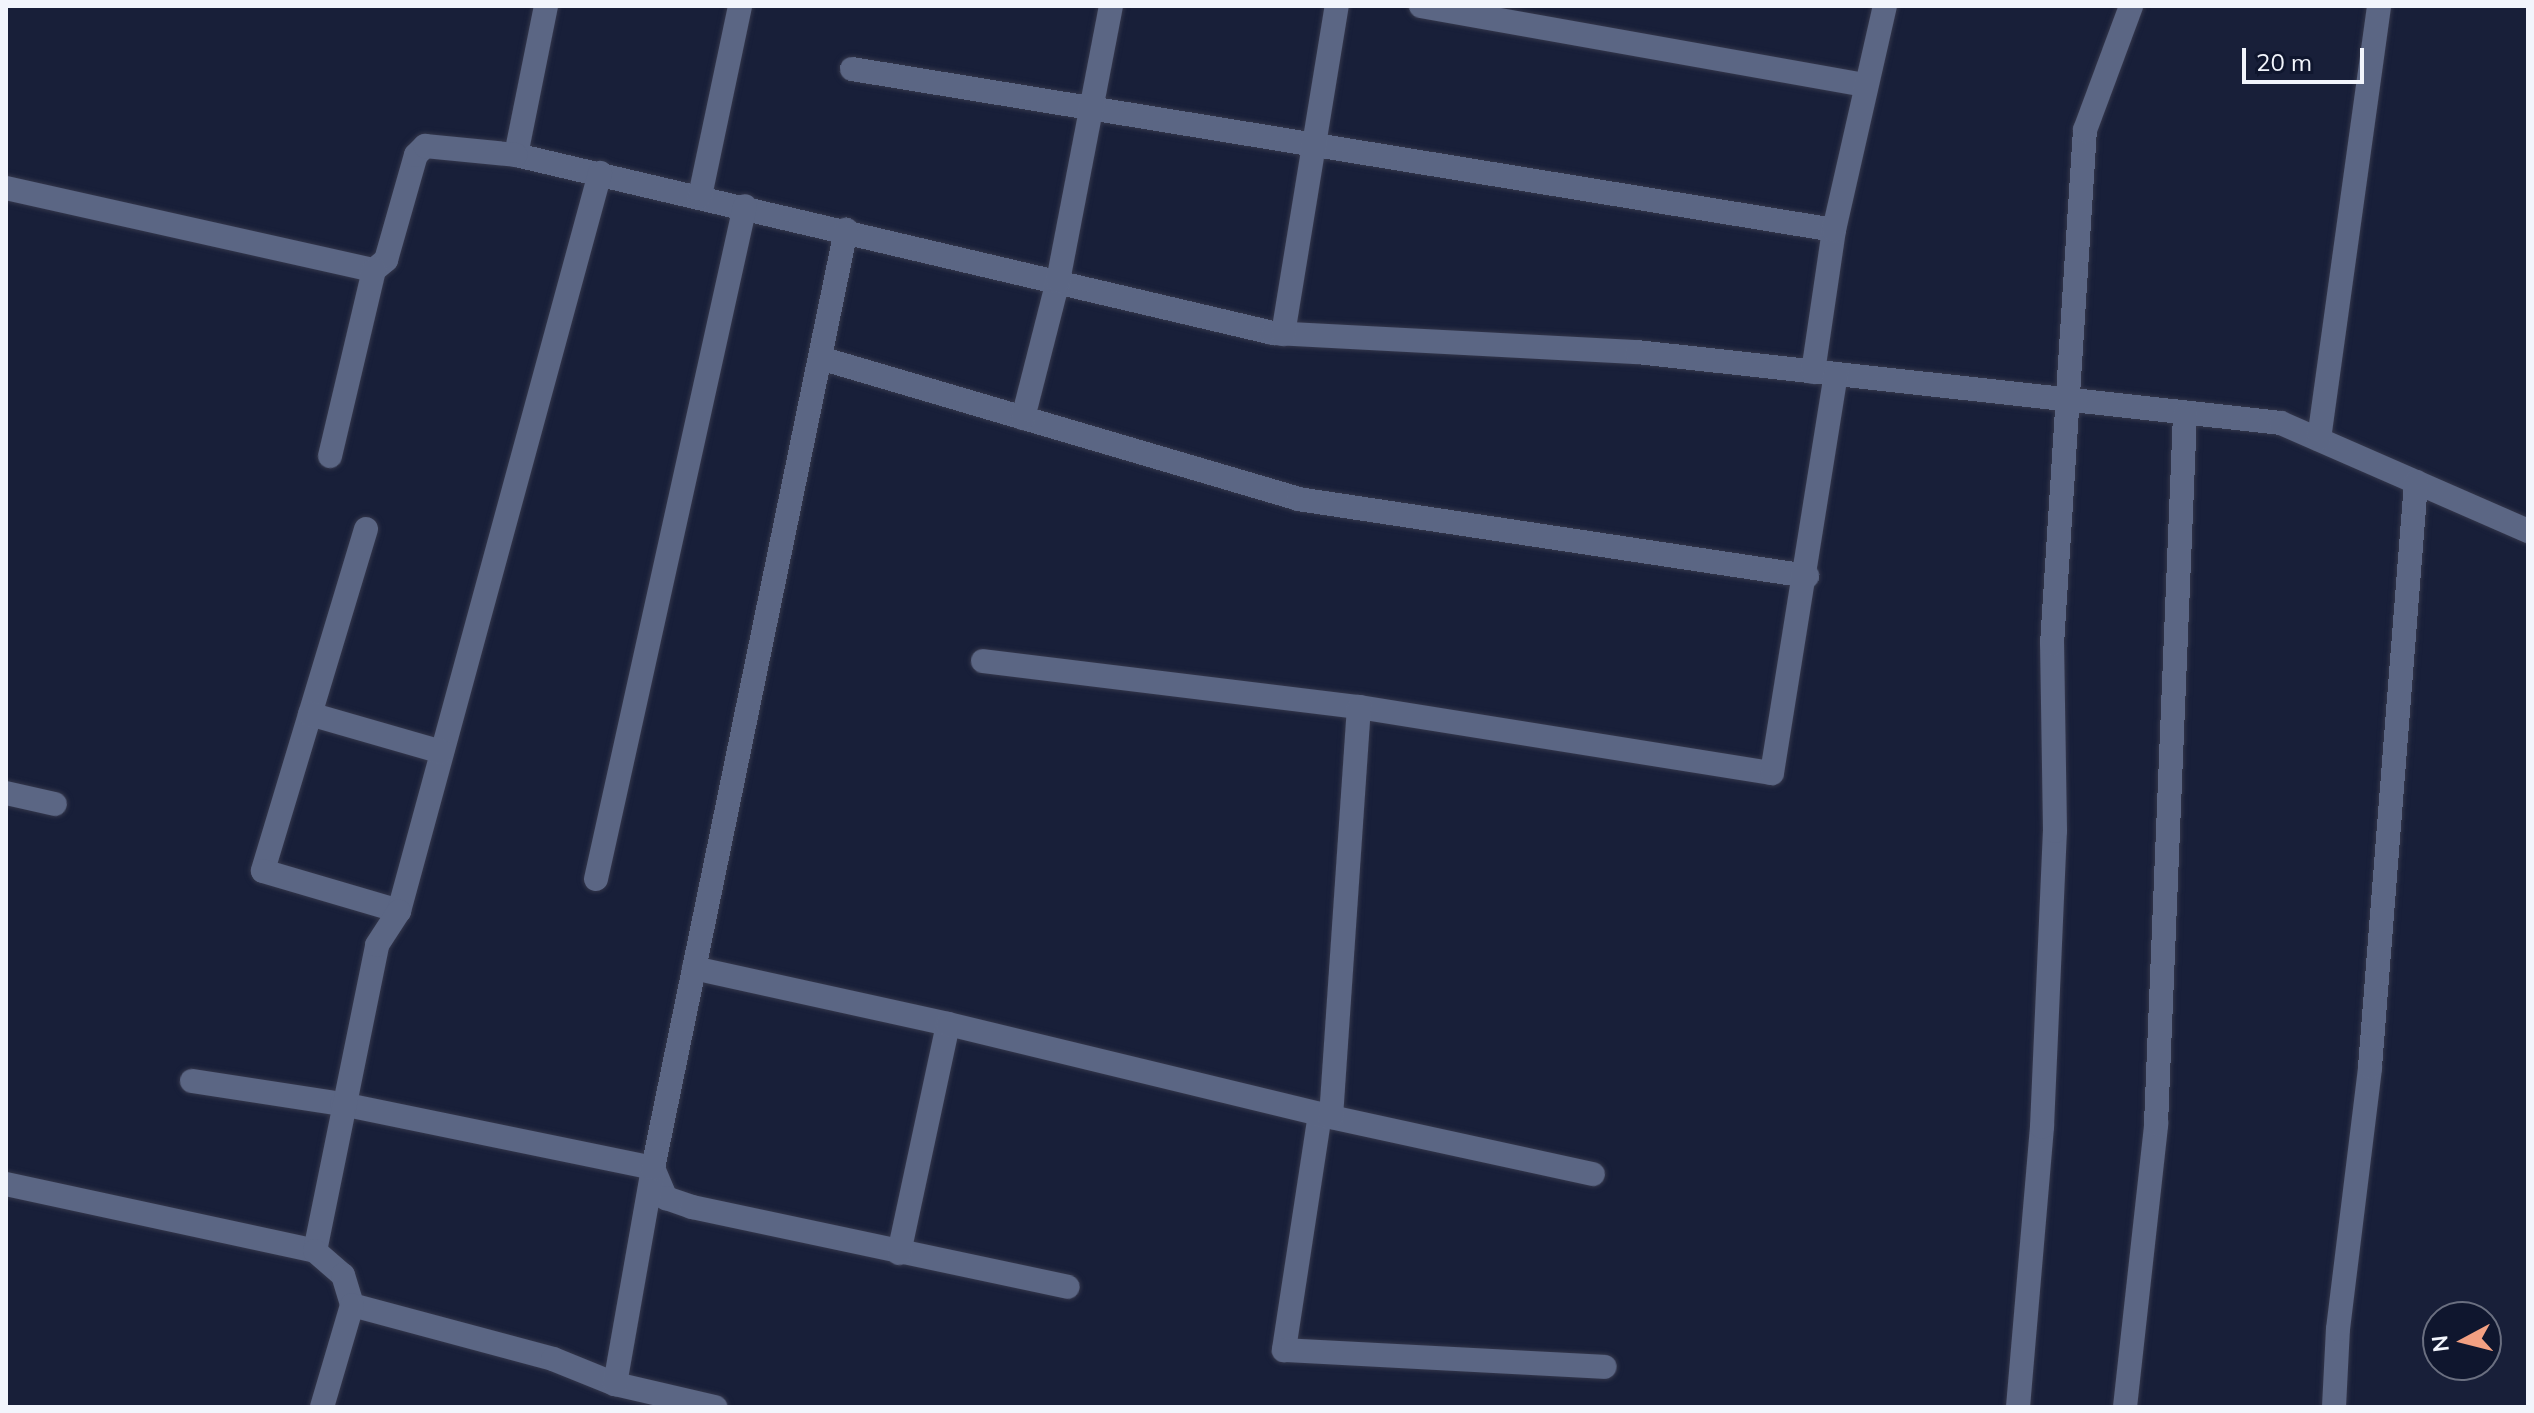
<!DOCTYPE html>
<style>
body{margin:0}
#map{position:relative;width:2534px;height:1413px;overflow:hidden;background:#181f39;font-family:Mulish,sans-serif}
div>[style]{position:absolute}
.roads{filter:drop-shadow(0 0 2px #34374b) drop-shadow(0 0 2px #34374b)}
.minor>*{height:24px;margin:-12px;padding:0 12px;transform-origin:12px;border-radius:12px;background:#5b6684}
span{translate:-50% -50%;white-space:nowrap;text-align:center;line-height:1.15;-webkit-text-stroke:8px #0f162e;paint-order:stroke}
.frame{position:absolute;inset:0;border:8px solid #f2f5fc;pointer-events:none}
.north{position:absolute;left:2422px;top:1301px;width:80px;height:80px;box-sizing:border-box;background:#0f162e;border:2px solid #6a6f80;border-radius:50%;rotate:263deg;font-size:22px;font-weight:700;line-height:32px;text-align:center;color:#f2f5fc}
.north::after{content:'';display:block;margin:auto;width:28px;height:36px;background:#f3a082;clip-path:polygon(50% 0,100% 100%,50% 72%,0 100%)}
.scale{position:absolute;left:2242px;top:48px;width:122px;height:36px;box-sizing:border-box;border:4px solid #f2f5fc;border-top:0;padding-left:10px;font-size:24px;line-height:28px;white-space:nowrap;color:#f2f5fc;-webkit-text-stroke:6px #0f162e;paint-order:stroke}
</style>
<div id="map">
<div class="roads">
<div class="minor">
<div style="left:546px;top:6px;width:152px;rotate:101.4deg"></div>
<div style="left:516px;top:155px;width:778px;rotate:13.23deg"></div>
<div style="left:1273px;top:333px;width:364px;rotate:3deg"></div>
<div style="left:1637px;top:352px;width:648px;rotate:6.29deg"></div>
<div style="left:2281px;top:423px;width:270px;rotate:23.6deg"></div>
<div style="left:1421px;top:6px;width:450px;rotate:10.1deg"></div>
<div style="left:852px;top:69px;width:995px;rotate:9.31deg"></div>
<div style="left:6px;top:188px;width:377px;rotate:12.6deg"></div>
<div style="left:374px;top:270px;width:16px;rotate:-40deg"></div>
<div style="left:386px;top:260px;width:109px;rotate:-74.1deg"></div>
<div style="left:416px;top:155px;width:13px;rotate:-45deg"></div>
<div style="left:425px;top:146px;width:91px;rotate:5.6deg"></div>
<div style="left:700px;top:196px;width:194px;rotate:-78.1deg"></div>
<div style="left:1283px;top:334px;width:332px;rotate:-80.7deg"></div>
<div style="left:820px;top:358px;width:498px;rotate:16.4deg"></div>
<div style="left:1298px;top:499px;width:515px;rotate:8.6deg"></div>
<div style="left:1813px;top:372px;width:144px;rotate:-81.6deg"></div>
<div style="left:1834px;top:230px;width:230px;rotate:-77.2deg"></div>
<div style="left:1023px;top:418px;width:141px;rotate:-75.7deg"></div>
<div style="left:1058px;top:281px;width:280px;rotate:-79.1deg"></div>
<div style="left:2319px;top:439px;width:437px;rotate:-82.1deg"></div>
<div style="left:330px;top:456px;width:191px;rotate:-76.7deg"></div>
<div style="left:366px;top:529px;width:357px;rotate:106.8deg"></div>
<div style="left:263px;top:871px;width:142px;rotate:16.4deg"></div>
<div style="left:399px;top:911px;width:765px;rotate:-74.76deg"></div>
<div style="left:983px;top:661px;width:379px;rotate:7deg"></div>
<div style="left:1359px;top:707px;width:418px;rotate:9.1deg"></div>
<div style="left:1772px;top:773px;width:404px;rotate:-80.9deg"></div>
<div style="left:310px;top:714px;width:137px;rotate:16.1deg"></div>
<div style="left:6px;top:793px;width:50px;rotate:12.7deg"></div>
<div style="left:596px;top:879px;width:689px;rotate:-77.52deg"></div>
<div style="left:694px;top:968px;width:260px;rotate:12.4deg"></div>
<div style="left:192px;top:1081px;width:152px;rotate:8.7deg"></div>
<div style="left:342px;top:1104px;width:318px;rotate:11.6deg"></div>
<div style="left:653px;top:1168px;width:33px;rotate:67deg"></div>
<div style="left:666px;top:1198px;width:28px;rotate:19deg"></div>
<div style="left:692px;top:1207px;width:384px;rotate:12deg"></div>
<div style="left:1320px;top:1114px;width:239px;rotate:98.7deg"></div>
<div style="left:1284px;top:1350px;width:321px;rotate:3deg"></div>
<div style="left:1331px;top:1117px;width:268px;rotate:12.3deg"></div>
<div style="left:6px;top:1184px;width:316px;rotate:12.2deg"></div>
<div style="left:315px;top:1251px;width:312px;rotate:-78.5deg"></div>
<div style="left:377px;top:945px;width:40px;rotate:-57.1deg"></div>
<div style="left:315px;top:1251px;width:37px;rotate:41deg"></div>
<div style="left:343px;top:1275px;width:31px;rotate:73deg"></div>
<div style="left:352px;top:1305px;width:208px;rotate:15deg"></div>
<div style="left:553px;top:1359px;width:67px;rotate:22deg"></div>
<div style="left:615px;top:1384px;width:103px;rotate:13deg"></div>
<div style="left:899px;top:1253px;width:234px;rotate:-77.9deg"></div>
<div style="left:948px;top:1024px;width:394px;rotate:13.6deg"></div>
<div style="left:1331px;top:1117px;width:411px;rotate:-86.1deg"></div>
<div style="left:615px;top:1384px;width:219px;rotate:-80deg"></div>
<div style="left:653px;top:1168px;width:958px;rotate:-78.37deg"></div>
<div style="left:322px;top:1407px;width:106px;rotate:-73.6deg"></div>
<div style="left:2018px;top:1407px;width:281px;rotate:-85.1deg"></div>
<div style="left:2042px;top:1127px;width:296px;rotate:-87.5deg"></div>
<div style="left:2055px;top:831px;width:187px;rotate:-90.9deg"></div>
<div style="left:2052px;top:644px;width:515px;rotate:-86.33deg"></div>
<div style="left:2085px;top:130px;width:132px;rotate:-69.6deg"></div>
<div style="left:2125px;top:1407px;width:285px;rotate:-83.7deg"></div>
<div style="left:2156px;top:1124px;width:711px;rotate:-87.66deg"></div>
<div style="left:2334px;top:1407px;width:78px;rotate:-87.1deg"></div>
<div style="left:2338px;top:1329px;width:264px;rotate:-83deg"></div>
<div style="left:2370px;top:1067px;width:587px;rotate:-85.5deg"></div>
</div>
</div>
<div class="frame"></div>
<div class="north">N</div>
<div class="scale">20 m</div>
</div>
